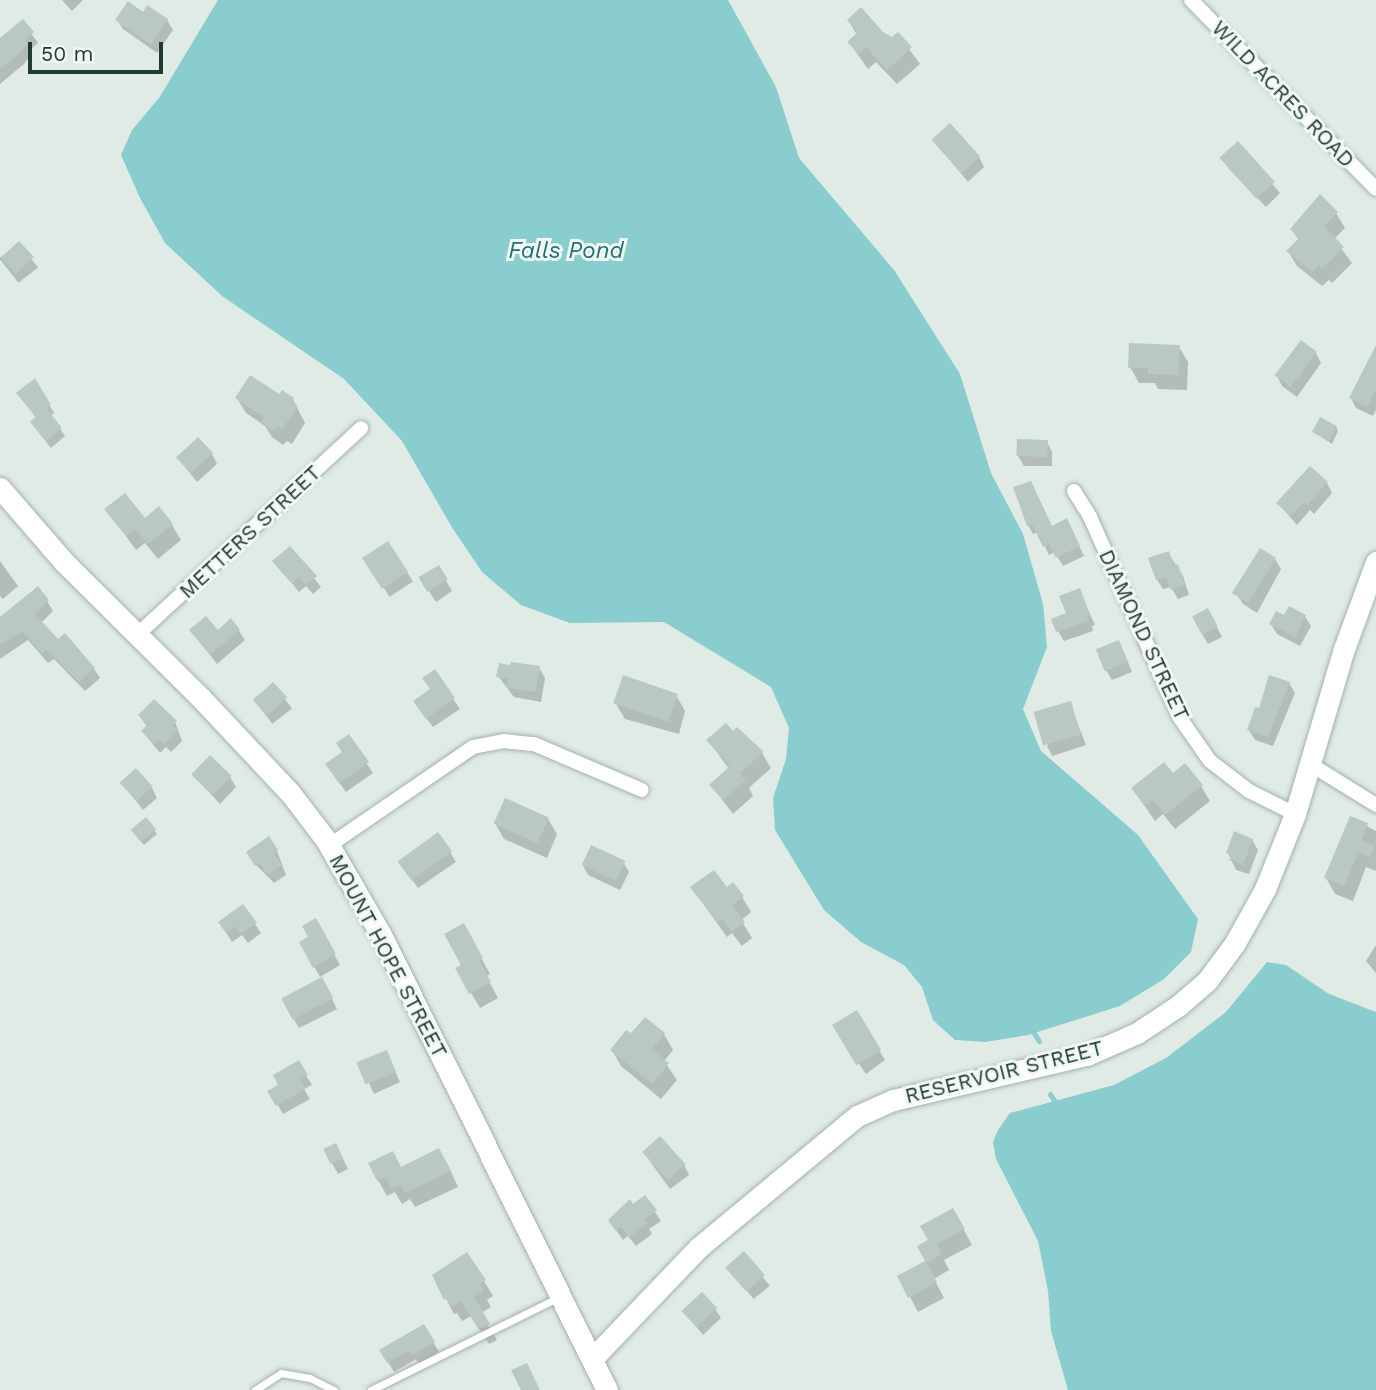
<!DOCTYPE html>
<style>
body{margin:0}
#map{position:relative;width:1376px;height:1390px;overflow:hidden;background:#e0ebe5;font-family:"Work Sans",sans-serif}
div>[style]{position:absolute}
.water>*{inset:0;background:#89cdcf}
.shadow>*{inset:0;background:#0003;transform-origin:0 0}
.stream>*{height:5px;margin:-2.5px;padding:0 2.5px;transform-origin:2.5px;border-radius:2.5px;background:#89cdcf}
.building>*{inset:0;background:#b9c8c0;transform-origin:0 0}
.roads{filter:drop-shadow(0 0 2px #a3b3ab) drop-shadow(0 0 2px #a3b3ab)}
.lane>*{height:7px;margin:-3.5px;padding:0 3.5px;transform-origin:3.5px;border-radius:3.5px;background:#fff}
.street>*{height:14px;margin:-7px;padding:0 7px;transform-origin:7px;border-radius:7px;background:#fff}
.secondary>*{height:21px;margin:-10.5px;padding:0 10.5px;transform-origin:10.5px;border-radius:10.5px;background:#fff}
span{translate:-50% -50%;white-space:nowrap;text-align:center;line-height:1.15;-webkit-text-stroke:6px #f1f8f3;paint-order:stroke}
.street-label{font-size:21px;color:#223b31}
.water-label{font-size:23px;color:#1d7175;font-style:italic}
.scale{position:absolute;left:28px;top:42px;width:135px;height:32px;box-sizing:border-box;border:4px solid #223b31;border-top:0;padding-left:9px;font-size:21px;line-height:24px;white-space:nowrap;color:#223b31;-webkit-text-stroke:5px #f1f8f3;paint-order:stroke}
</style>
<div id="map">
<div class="water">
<div style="clip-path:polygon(218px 0,728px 0,776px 87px,799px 158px,894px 270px,960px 374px,991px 473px,1023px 534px,1043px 604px,1047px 647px,1023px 709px,1041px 751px,1138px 835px,1198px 919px,1191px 952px,1164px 979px,1120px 1006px,1028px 1035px,985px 1042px,955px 1040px,933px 1020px,922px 987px,904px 965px,861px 942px,824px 910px,775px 830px,773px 798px,786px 759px,789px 728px,771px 687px,664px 622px,570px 623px,521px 605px,482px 572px,453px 529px,402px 441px,344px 379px,222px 296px,165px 243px,140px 198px,121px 155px,132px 130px,159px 98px)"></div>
<div style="clip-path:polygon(1267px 962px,1286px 965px,1329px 994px,1376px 1012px,1376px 1390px,1068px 1390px,1051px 1331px,1048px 1291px,1038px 1241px,996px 1159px,993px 1142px,998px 1130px,1010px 1113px,1114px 1085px,1166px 1058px,1226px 1012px)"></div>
</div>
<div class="shadow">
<div style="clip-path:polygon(62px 0,83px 0,72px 11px)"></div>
<div style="clip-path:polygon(143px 14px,167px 20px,173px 30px,157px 53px,123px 29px,117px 20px)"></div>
<div style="clip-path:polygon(849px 21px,892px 40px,898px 34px,920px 64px,897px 84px,876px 62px,868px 69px,849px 42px,857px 35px)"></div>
<div style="clip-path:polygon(23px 22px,38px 43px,30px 50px,32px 54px,24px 64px,0 84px,0 43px)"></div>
<div style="clip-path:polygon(934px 141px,979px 157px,984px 167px,968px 182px)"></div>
<div style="clip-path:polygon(1238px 144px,1280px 193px,1266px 207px,1229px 169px,1223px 159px)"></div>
<div style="clip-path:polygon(1336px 213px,1345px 228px,1334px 239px,1352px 263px,1332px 283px,1329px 280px,1322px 286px,1297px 266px,1288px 251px,1299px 241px,1292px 229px)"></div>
<div style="left:19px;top:243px;width:31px;height:25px;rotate:52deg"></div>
<div style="clip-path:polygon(1179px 347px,1188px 362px,1187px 390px,1158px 389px,1155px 383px,1139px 383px,1130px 367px)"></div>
<div style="clip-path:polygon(1316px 353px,1321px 363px,1297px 397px,1282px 386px,1277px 376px)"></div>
<div style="clip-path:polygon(1376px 368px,1376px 410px,1373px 416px,1356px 408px,1351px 398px)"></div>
<div style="clip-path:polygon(35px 381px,54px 413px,51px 416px,65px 436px,51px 448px,37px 430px,37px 419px,18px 394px)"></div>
<div style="clip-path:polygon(280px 396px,293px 400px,305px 423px,292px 444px,287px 441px,283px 445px,272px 437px,265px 426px,246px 413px,237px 398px)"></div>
<div style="clip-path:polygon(1336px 427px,1338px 431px,1332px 444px,1314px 432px)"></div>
<div style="clip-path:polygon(1047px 442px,1052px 452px,1052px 466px,1024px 466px,1018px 456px)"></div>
<div style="clip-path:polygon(212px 454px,217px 464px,197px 482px,178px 458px)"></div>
<div style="clip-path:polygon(1327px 483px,1332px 493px,1314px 514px,1310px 510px,1297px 525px,1278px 503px)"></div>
<div style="clip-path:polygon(1015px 488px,1052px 528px,1071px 529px,1084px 556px,1063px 566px,1055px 552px,1049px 555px,1038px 532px,1033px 534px,1028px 525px)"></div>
<div style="clip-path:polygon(107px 510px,172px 525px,181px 540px,158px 559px,145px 543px,136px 550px)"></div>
<div style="left:388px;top:543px;width:46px;height:28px;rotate:57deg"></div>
<div style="clip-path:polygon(290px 548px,321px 587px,313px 594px,306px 586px,299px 592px,275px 562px)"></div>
<div style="clip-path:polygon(1168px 553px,1183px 576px,1189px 595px,1178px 599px,1171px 587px,1163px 589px,1157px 580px,1150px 560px)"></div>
<div style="clip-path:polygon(1275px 559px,1281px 569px,1257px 613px,1243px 604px,1237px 595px)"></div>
<div style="clip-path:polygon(0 561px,18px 586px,3px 599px,0 596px)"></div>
<div style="clip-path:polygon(438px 567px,452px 591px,436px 602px,427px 588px)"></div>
<div style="clip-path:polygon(1079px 590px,1095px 625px,1092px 626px,1093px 631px,1064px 641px,1058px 631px)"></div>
<div style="clip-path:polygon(47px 601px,53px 611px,41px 623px,57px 642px,94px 669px,100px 678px,85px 691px,54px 659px,48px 663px,28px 640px,0 659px,0 622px)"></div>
<div style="clip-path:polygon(1285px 617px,1305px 617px,1311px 626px,1300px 646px,1277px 634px,1271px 624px)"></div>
<div style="clip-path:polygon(1213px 620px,1222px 637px,1208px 644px,1202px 634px)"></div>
<div style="clip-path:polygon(191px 630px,239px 631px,245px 640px,217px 664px)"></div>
<div style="clip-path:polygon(1124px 652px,1132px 672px,1112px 680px,1106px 670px)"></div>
<div style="clip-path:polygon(539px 668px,545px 678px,541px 702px,514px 697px,498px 676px)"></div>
<div style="clip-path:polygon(434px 671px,460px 709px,433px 727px,421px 711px,431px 690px)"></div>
<div style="clip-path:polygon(1289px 683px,1295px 693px,1273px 746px,1255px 740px,1249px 730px,1260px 710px)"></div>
<div style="left:273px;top:684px;width:31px;height:25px;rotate:52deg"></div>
<div style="clip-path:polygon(676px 695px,685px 711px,679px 734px,625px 719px,616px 704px)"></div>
<div style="clip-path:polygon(1070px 704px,1086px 745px,1052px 756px,1047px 746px)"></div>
<div style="clip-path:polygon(140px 716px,175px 722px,182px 741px,171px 752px,166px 747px,160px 753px,143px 732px,147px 727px)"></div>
<div style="clip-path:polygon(733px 733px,762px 753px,771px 768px,749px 788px,753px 796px,733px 814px,711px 785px,729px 769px,708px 740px)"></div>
<div style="clip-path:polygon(348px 736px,373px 773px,346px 792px,333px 774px)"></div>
<div style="clip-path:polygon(193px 775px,230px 777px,236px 787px,220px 804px)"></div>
<div style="clip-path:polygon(122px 783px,152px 788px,157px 798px,143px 810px)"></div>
<div style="clip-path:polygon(1201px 786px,1210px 801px,1175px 829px,1163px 814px,1155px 821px,1133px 789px)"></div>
<div style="clip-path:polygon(1351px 818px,1376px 831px,1376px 871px,1366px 867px,1353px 901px,1335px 894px,1326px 878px)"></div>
<div style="clip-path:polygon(146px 819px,157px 834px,144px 845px,135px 834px)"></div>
<div style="clip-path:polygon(548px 819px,557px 834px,547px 858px,504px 839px,495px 823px)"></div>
<div style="clip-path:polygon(1252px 840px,1258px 850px,1249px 874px,1236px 870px,1228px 853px)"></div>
<div style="clip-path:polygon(277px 851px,286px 875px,274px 883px,254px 863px)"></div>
<div style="clip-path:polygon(450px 852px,456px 862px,418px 888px,405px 870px)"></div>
<div style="clip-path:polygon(623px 862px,629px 872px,620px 890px,588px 875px,583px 865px)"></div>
<div style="clip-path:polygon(692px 888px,727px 890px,742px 897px,751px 912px,741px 920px,752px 938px,742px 946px,732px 933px,727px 937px)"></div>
<div style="clip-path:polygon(315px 921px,340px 965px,320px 977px,301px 943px,310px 937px)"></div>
<div style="clip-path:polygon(220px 923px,255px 924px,261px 933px,248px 943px,242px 935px,232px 942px)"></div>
<div style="clip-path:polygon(463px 925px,490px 974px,486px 976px,498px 998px,480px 1008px,457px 969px,463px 965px)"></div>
<div style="clip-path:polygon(1376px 945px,1376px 973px,1366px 961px)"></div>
<div style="clip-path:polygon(327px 989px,337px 1009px,299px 1028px,293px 1018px)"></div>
<div style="clip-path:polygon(856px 1012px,885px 1060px,866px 1074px,841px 1037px)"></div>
<div style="clip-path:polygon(645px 1019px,664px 1034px,673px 1050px,664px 1061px,677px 1080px,661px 1099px,621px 1066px,612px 1050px,631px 1036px)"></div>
<div style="clip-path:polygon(391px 1062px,400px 1082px,374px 1094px,360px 1064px)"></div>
<div style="clip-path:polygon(298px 1063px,312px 1085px,304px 1089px,310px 1099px,283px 1114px,270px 1092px,281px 1085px)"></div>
<div style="clip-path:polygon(325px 1150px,341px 1155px,348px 1169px,338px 1174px)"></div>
<div style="clip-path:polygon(649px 1160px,684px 1165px,689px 1175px,670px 1189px)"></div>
<div style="clip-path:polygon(448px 1165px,458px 1187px,415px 1207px,410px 1199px,402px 1204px,395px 1192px,387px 1196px,378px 1180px,401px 1168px)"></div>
<div style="clip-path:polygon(645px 1197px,661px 1221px,649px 1229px,652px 1234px,636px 1246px,628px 1236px,623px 1240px,616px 1230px,633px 1206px)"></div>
<div style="clip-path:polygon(953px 1210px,972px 1245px,944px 1260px,949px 1270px,934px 1279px,944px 1298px,918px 1312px,910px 1297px,927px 1261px,930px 1241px)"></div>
<div style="left:744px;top:1254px;width:41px;height:21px;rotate:51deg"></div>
<div style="clip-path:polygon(434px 1275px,484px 1281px,493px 1296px,487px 1300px,491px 1307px,481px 1313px,497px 1340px,489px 1344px,471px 1316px,462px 1321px,457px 1313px,454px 1314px)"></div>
<div style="clip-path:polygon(715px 1309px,721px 1318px,703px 1335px,684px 1311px)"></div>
<div style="clip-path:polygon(424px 1326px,439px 1352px,419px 1364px,416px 1359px,394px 1372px,381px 1350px)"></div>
</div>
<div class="stream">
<div style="left:1032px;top:1030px;width:13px;rotate:58deg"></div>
<div style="left:1050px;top:1094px;width:14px;rotate:56deg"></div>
</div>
<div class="building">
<div style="clip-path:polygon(128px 1px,143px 12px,147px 5px,168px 19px,151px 45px,115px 20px)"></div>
<div style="clip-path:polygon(861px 7px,883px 32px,892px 37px,898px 32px,912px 47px,887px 70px,866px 47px,859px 54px,847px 42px,858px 32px,847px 20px)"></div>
<div style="clip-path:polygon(23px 19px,34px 32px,25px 40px,28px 43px,19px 54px,0 69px,0 38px)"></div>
<div style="left:950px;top:123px;width:45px;height:25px;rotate:48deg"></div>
<div style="left:1238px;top:141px;width:55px;height:25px;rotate:48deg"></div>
<div style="clip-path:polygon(1320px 194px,1338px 212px,1324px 226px,1344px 247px,1322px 269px,1319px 265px,1313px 272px,1286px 251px,1299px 238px,1290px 229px)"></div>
<div style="left:19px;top:241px;width:22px;height:25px;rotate:47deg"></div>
<div style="left:1301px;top:340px;width:20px;height:44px;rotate:37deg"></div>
<div style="clip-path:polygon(1129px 343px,1180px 345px,1179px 375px,1148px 374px,1148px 368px,1128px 368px)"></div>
<div style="clip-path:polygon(1376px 345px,1376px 390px,1367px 407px,1364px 406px,1349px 398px)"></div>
<div style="clip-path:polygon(250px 375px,279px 394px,282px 390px,294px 398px,292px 402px,298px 406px,282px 429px,277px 426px,274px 431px,261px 422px,264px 417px,235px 398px)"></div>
<div style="clip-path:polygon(35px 378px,51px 405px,46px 408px,62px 428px,46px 441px,30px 422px,36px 417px,16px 393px)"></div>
<div style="left:1320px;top:417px;width:19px;height:17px;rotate:28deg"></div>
<div style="left:198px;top:437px;width:22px;height:30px;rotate:47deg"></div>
<div style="left:1017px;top:439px;width:31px;height:17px;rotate:2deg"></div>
<div style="clip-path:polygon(1310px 466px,1328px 482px,1307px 505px,1304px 502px,1291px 516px,1276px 503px)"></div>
<div style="clip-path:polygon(1031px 481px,1052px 526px,1067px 518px,1080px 546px,1056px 558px,1049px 544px,1043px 547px,1032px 524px,1027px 526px,1013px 487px)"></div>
<div style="clip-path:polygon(125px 493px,145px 518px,159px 506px,173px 524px,148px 544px,135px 529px,126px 536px,104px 509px)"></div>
<div style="left:388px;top:541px;width:37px;height:31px;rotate:57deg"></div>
<div style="clip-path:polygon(290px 546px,317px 576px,306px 585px,299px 577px,292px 584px,272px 561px)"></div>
<div style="left:1260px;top:548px;width:19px;height:53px;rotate:32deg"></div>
<div style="clip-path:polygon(1169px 551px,1174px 566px,1178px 564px,1185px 585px,1171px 590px,1166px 577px,1156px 580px,1148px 558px)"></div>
<div style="left:439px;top:565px;width:17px;height:24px;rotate:59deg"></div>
<div style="clip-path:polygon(38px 586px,49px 600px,35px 614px,58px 639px,65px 633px,95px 668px,79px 682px,47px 650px,42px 654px,22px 631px,0 645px,0 617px)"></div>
<div style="clip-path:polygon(1080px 588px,1090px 615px,1087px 616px,1089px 621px,1056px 632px,1051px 619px,1066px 613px,1059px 596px)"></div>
<div style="clip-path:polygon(1289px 606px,1306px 615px,1295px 637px,1269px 624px,1276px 611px,1284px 615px)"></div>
<div style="left:1208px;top:608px;width:21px;height:18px;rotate:62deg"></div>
<div style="clip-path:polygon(206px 616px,218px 630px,231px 618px,240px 630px,210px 655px,189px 630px)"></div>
<div style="left:1119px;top:640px;width:24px;height:25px;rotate:68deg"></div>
<div style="clip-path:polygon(511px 662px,540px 666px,536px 692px,507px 688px,508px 679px,496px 677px,499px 663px,510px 665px)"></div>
<div style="clip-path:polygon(435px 669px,455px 698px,426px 719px,413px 701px,430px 689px,422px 678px)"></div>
<div style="left:623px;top:675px;width:58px;height:30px;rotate:19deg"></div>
<div style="clip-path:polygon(1269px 675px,1290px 682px,1268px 737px,1247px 730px,1255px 707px,1259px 708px)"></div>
<div style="left:273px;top:682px;width:21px;height:27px;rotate:47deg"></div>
<div style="clip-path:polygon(154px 699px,177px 721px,173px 725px,178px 730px,164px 744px,159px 739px,154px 744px,141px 731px,147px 725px,138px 715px)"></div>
<div style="left:1071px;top:701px;width:35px;height:39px;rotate:74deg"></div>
<div style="clip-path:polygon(726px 723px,733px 731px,737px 727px,764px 752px,740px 773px,746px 780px,723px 800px,709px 785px,730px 766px,706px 740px)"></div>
<div style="clip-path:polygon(349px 734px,369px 762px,339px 783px,325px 764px,342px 752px,336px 743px)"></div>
<div style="left:210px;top:755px;width:30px;height:27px;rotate:44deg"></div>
<div style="clip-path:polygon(1164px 762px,1173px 773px,1185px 763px,1203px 785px,1165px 815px,1153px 800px,1145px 806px,1131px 788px)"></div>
<div style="left:136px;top:768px;width:25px;height:22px;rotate:48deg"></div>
<div style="left:505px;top:798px;width:48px;height:28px;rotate:24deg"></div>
<div style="clip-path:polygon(1350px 816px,1368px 823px,1362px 840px,1375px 845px,1370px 858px,1358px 853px,1344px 886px,1324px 878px)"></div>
<div style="left:146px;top:817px;width:16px;height:20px;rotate:50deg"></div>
<div style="clip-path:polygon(1234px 831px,1253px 839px,1243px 865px,1229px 860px,1231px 855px,1226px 853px)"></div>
<div style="left:438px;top:832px;width:24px;height:50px;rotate:54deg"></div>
<div style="clip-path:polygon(269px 836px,278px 850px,274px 853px,282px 865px,268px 875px,259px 863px,255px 866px,246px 852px)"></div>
<div style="left:591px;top:845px;width:38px;height:22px;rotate:25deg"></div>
<div style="clip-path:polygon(714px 870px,727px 887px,733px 882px,744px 896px,732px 905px,745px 922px,732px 932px,722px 919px,717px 922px,690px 887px)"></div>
<div style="clip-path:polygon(243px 904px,257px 923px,241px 934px,235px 926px,226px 933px,218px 922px)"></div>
<div style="clip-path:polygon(316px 918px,336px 954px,313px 968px,299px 942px,308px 937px,302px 926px)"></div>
<div style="clip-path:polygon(464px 923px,483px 958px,479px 960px,491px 982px,469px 994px,455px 968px,461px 965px,444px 934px)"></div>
<div style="left:322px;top:977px;width:24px;height:46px;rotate:62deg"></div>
<div style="left:857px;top:1010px;width:47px;height:29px;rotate:59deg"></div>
<div style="clip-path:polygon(645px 1017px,665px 1033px,652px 1049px,669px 1063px,652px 1084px,610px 1050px,626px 1030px,631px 1033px)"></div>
<div style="left:387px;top:1050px;width:24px;height:33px;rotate:68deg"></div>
<div style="clip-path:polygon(299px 1060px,308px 1075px,300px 1079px,306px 1088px,276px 1106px,267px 1091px,278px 1085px,273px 1075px)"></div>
<div style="left:660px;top:1136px;width:38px;height:24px;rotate:48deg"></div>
<div style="left:336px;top:1143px;width:17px;height:14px;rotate:65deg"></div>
<div style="clip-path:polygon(439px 1148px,451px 1171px,405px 1193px,401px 1185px,391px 1189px,386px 1177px,377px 1181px,368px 1163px,393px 1151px,401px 1167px)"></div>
<div style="clip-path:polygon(645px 1195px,657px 1210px,644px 1219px,648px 1223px,629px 1237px,621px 1227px,616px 1231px,608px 1220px,630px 1199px,633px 1204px)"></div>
<div style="clip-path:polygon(953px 1208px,965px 1229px,937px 1244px,942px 1254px,927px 1263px,937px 1282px,908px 1298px,897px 1276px,925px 1261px,917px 1246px,928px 1240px,920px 1226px)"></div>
<div style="left:744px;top:1251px;width:32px;height:25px;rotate:49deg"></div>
<div style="clip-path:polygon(467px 1252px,486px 1280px,480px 1284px,484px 1291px,474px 1297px,490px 1324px,479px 1330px,461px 1301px,452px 1307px,447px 1298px,444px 1300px,432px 1275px)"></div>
<div style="left:702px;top:1292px;width:22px;height:28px;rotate:47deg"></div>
<div style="clip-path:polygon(424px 1324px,435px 1342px,412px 1355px,409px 1350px,387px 1363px,379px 1350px)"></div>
<div style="clip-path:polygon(527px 1363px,540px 1390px,521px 1390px,511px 1370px)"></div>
</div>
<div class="roads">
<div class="lane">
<div style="left:255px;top:1390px;width:31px;rotate:-33deg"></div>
<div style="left:281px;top:1373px;width:29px;rotate:10deg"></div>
<div style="left:310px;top:1378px;width:27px;rotate:27deg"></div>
<div style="left:371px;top:1390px;width:208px;rotate:-26.3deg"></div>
</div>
<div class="street">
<div style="left:1191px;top:0;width:264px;rotate:45.6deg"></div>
<div style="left:1074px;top:491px;width:31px;rotate:58deg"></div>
<div style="left:1090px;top:517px;width:220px;rotate:65.9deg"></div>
<div style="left:1180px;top:718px;width:52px;rotate:55.1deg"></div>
<div style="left:1210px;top:761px;width:49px;rotate:37.6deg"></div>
<div style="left:1249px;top:791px;width:51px;rotate:26.6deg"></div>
<div style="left:137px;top:635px;width:305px;rotate:-42.7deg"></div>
<div style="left:1310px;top:764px;width:78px;rotate:31.8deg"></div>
<div style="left:330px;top:845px;width:173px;rotate:-34.4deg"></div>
<div style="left:473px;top:747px;width:31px;rotate:-11deg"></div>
<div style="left:503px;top:741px;width:31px;rotate:6deg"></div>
<div style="left:534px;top:744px;width:117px;rotate:23.1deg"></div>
</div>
<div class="secondary">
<div style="left:0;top:488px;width:98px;rotate:49.1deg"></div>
<div style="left:64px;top:562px;width:192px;rotate:44.8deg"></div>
<div style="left:200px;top:697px;width:133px;rotate:46.8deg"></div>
<div style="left:291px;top:794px;width:58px;rotate:52.7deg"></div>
<div style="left:326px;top:840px;width:108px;rotate:59.9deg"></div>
<div style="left:380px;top:933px;width:510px;rotate:63.59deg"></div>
<div style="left:593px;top:1358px;width:152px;rotate:-46.3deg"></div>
<div style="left:698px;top:1248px;width:207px;rotate:-39.7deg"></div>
<div style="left:857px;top:1116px;width:39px;rotate:-24deg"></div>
<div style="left:893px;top:1100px;width:199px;rotate:-13.1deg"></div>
<div style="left:1087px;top:1055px;width:55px;rotate:-23.7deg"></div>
<div style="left:1137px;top:1033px;width:49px;rotate:-33.4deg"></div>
<div style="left:1178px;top:1006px;width:38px;rotate:-41deg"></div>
<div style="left:1207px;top:981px;width:47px;rotate:-53.6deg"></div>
<div style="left:1235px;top:943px;width:62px;rotate:-60.9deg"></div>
<div style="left:1265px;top:889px;width:81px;rotate:-68.2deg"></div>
<div style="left:1295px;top:814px;width:172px;rotate:-73.5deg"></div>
<div style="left:1344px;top:649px;width:93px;rotate:-69.8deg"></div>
</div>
</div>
<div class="street-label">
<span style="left:1283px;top:94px;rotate:46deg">WILD ACRES ROAD</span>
<span style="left:250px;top:532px;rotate:-43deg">METTERS STREET</span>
<span style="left:1144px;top:635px;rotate:65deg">DIAMOND STREET</span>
<span style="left:388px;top:956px;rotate:62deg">MOUNT HOPE STREET</span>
<span style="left:1004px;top:1072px;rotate:-14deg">RESERVOIR STREET</span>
</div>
<div class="water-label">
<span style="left:566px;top:251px">Falls Pond</span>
</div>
<div class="scale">50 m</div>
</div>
